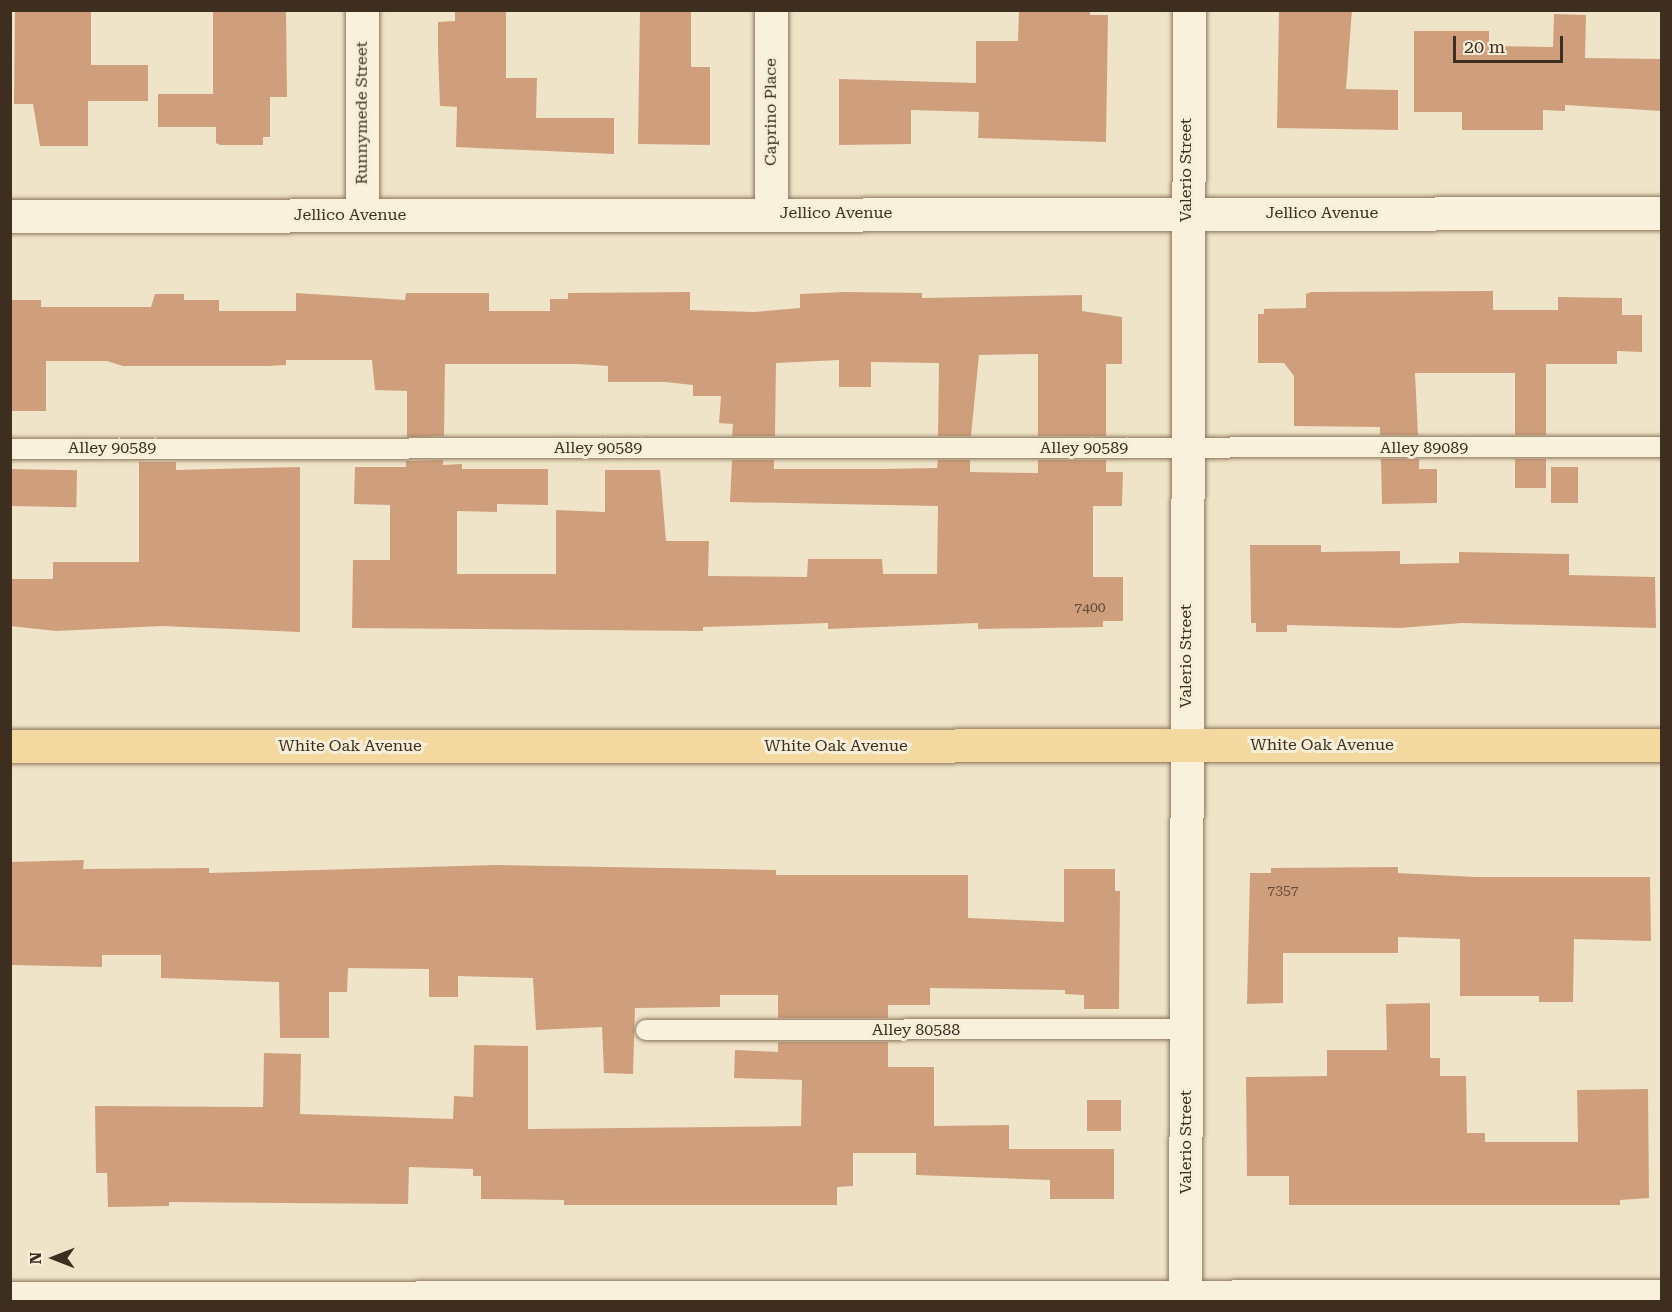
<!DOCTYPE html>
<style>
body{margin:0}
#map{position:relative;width:1672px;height:1312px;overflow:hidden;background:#f0e4c8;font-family:"Roboto Serif",serif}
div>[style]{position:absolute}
.building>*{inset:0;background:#cf9f7d;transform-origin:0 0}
.roads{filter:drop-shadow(0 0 2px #8d765c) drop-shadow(0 0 2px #8d765c)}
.service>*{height:20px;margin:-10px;padding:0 10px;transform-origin:10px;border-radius:10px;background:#faf1dc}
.minor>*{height:33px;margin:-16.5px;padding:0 16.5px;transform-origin:16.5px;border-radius:16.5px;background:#faf1dc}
.tertiary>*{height:33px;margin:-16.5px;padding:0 16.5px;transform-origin:16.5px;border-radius:16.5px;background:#faf1dc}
.primary>*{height:33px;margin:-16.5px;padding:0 16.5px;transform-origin:16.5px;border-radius:16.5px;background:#f3d9a0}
span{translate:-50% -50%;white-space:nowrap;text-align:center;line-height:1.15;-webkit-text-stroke:6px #f7eed8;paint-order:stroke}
.number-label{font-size:14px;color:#624a37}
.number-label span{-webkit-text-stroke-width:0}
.street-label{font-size:16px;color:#3d2e20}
.frame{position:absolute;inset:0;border:12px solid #3d2e20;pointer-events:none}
.north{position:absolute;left:24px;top:1228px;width:60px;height:60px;-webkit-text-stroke:4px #f7eed8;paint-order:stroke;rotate:270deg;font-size:16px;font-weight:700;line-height:24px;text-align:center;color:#3d2e20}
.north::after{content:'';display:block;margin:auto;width:21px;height:27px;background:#3d2e20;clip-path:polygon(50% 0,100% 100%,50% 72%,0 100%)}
.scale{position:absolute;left:1453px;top:36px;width:110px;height:27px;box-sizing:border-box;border:3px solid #3d2e20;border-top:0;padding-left:8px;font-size:18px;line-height:21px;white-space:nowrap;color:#3d2e20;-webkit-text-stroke:4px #f7eed8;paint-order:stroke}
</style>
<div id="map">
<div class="building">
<div style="clip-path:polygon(15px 10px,91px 10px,91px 65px,148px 65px,148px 101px,88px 101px,88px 146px,40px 146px,33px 104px,14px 104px)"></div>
<div style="clip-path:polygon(213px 10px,286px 10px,287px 97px,270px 97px,270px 137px,263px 137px,263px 145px,220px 145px,216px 143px,216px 127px,158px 127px,158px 94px,213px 94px)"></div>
<div style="clip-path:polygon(455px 10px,506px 10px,506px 78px,537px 78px,536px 118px,614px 118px,614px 154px,456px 147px,457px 107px,440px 106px,438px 51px,438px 22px,455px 21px)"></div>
<div style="clip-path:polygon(640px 10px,691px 10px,691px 67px,710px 67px,710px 145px,638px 144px)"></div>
<div style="clip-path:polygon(1019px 10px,1090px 10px,1090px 15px,1108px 15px,1106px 142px,978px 138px,979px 112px,911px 110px,911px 144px,839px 145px,839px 79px,976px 83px,976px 41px,1018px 41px)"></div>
<div style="clip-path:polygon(1279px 10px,1352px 10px,1346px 89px,1398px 90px,1398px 130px,1277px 128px)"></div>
<div style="clip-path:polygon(1554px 14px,1586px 15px,1585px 58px,1662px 59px,1662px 111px,1565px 105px,1565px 111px,1543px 110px,1543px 130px,1462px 130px,1462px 112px,1414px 112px,1414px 31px,1489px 31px,1489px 46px,1553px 47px)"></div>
<div style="clip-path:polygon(1493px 291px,1493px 310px,1558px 310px,1558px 297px,1622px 298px,1622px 315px,1642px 315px,1642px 352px,1617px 351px,1617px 364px,1546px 364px,1546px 435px,1515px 435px,1515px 373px,1415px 373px,1418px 435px,1380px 435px,1380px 427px,1294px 426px,1294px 376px,1284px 363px,1258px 363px,1258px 314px,1264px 314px,1264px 309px,1306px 308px,1306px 294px,1311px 292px)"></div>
<div style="clip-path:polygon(690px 292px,690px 310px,754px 312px,800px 308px,800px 294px,845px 292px,922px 293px,922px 298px,1082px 295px,1082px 311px,1122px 317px,1122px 364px,1106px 364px,1106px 436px,1038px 436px,1038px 354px,979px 355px,971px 436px,938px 436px,939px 363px,871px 362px,871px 387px,839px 387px,839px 360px,776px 363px,775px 436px,732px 436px,733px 424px,719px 423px,721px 396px,693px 396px,693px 385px,665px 382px,608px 382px,608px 366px,577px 364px,445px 364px,444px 436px,407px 437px,407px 391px,375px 390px,372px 360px,286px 360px,286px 365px,267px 366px,123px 366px,107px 361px,46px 361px,46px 411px,10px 411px,10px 300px,41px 300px,41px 307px,151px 307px,155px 294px,184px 294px,184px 300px,219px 300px,219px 311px,296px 311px,296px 293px,405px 300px,406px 293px,489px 293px,489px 311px,550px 311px,550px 299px,568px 299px,568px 293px)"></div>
<div style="clip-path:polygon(1381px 459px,1419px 459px,1419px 469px,1437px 469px,1437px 503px,1382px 504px)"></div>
<div style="left:1515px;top:459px;width:31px;height:29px"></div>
<div style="clip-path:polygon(443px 460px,443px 465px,462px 464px,462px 469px,548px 469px,548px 505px,497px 504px,497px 512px,457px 511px,457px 574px,556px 574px,556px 510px,605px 512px,605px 470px,660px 470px,666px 541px,709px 541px,708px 576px,807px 577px,808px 559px,882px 559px,883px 574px,937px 574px,938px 506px,730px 502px,732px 460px,774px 460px,774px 469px,881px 469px,937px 468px,938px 460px,970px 460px,970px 472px,1038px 473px,1038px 460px,1106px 460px,1106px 472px,1123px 472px,1122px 506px,1093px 506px,1093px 577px,1123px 577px,1123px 621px,1103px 621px,1103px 627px,978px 629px,978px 623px,828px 629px,828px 623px,770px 625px,703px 627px,703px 631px,352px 628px,353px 560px,390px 560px,390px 505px,354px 504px,355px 467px,406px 467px,406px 461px)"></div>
<div style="clip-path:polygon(139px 462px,176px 462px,176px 470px,300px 467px,300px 632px,162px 626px,56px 631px,10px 626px,10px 579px,53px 579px,53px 562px,139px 562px)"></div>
<div style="left:1551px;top:467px;width:27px;height:36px"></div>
<div style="left:10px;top:469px;width:67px;height:37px;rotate:1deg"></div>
<div style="clip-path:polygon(1250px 545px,1321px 545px,1321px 552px,1400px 551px,1400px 564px,1459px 563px,1459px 552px,1569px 554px,1569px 575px,1655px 577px,1656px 628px,1462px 623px,1400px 628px,1287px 625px,1287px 632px,1256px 632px,1256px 623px,1251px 623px)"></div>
<div style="clip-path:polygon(84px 860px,83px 869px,209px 868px,209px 873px,496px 865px,776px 870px,776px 875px,968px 875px,968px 918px,1064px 922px,1064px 869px,1115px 869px,1115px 891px,1120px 891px,1119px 1009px,1084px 1009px,1084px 995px,1065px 994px,1065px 990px,930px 988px,930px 1005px,888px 1005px,888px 1018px,778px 1018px,778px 995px,720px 995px,720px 1007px,635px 1008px,633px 1074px,604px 1073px,602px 1027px,536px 1030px,533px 978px,458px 976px,458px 997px,429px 997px,429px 969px,348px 968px,347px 992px,329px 992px,329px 1038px,280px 1038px,279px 982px,161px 978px,161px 955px,102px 955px,102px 967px,10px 965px,10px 862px)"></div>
<div style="clip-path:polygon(1398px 867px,1398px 873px,1476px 877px,1650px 877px,1651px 941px,1574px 939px,1573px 1002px,1539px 1002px,1539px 996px,1460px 996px,1460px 939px,1398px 937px,1398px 953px,1283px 953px,1283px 1003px,1247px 1004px,1250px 873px,1271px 873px,1271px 868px)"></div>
<div style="clip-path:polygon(1430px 1003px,1430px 1058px,1440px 1058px,1440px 1076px,1466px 1076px,1467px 1133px,1485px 1133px,1485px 1142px,1578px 1142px,1577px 1090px,1648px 1089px,1649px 1198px,1620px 1200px,1620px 1205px,1289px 1205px,1289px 1176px,1247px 1176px,1246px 1077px,1327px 1076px,1327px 1050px,1387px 1050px,1386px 1004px)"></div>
<div style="clip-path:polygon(778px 1042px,888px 1042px,888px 1067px,934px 1067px,934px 1126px,1009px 1125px,1009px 1149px,1114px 1149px,1114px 1199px,1050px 1199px,1050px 1180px,916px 1175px,916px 1153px,853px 1153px,853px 1186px,837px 1187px,837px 1205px,564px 1205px,564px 1200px,481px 1199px,481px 1176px,473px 1176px,473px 1169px,409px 1167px,408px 1204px,169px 1202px,169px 1206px,108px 1207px,107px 1173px,96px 1173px,95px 1106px,263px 1107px,264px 1053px,301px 1054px,300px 1114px,453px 1119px,454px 1096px,473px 1097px,474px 1045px,528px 1046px,528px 1129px,801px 1126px,802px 1080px,734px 1078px,735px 1050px,778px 1052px)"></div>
<div style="left:1087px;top:1100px;width:34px;height:31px"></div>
</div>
<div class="roads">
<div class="service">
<div style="left:10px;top:449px;width:1652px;rotate:-0.07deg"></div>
<div style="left:646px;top:1030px;width:540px;rotate:-0.11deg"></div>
</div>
<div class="minor">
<div style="left:362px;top:10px;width:205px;rotate:90deg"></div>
<div style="left:771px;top:10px;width:203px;rotate:90deg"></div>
<div style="left:10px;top:216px;width:1652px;rotate:-0.1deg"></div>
<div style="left:10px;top:1298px;width:1652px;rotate:-0.07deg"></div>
</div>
<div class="tertiary">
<div style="left:1185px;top:1302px;width:1292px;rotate:-89.82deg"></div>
</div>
<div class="primary">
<div style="left:10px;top:746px;width:1652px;rotate:-0.03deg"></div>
</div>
</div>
<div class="number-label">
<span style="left:1090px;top:607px">7400</span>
<span style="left:1283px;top:890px">7357</span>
</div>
<div class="street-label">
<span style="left:771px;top:112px;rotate:-90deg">Caprino Place</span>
<span style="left:362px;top:113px;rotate:-90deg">Runnymede Street</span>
<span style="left:1186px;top:170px;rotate:-90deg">Valerio Street</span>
<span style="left:836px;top:213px">Jellico Avenue</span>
<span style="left:1322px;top:213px">Jellico Avenue</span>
<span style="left:350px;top:215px">Jellico Avenue</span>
<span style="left:112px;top:448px">Alley 90589</span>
<span style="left:598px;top:448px">Alley 90589</span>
<span style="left:1084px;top:448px">Alley 90589</span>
<span style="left:1424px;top:448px">Alley 89089</span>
<span style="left:1186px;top:656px;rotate:-90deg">Valerio Street</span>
<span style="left:1322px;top:745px">White Oak Avenue</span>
<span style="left:350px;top:746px">White Oak Avenue</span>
<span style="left:836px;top:746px">White Oak Avenue</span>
<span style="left:916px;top:1030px">Alley 80588</span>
<span style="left:1186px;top:1142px;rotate:-90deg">Valerio Street</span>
</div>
<div class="frame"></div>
<div class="north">N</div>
<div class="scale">20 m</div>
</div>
